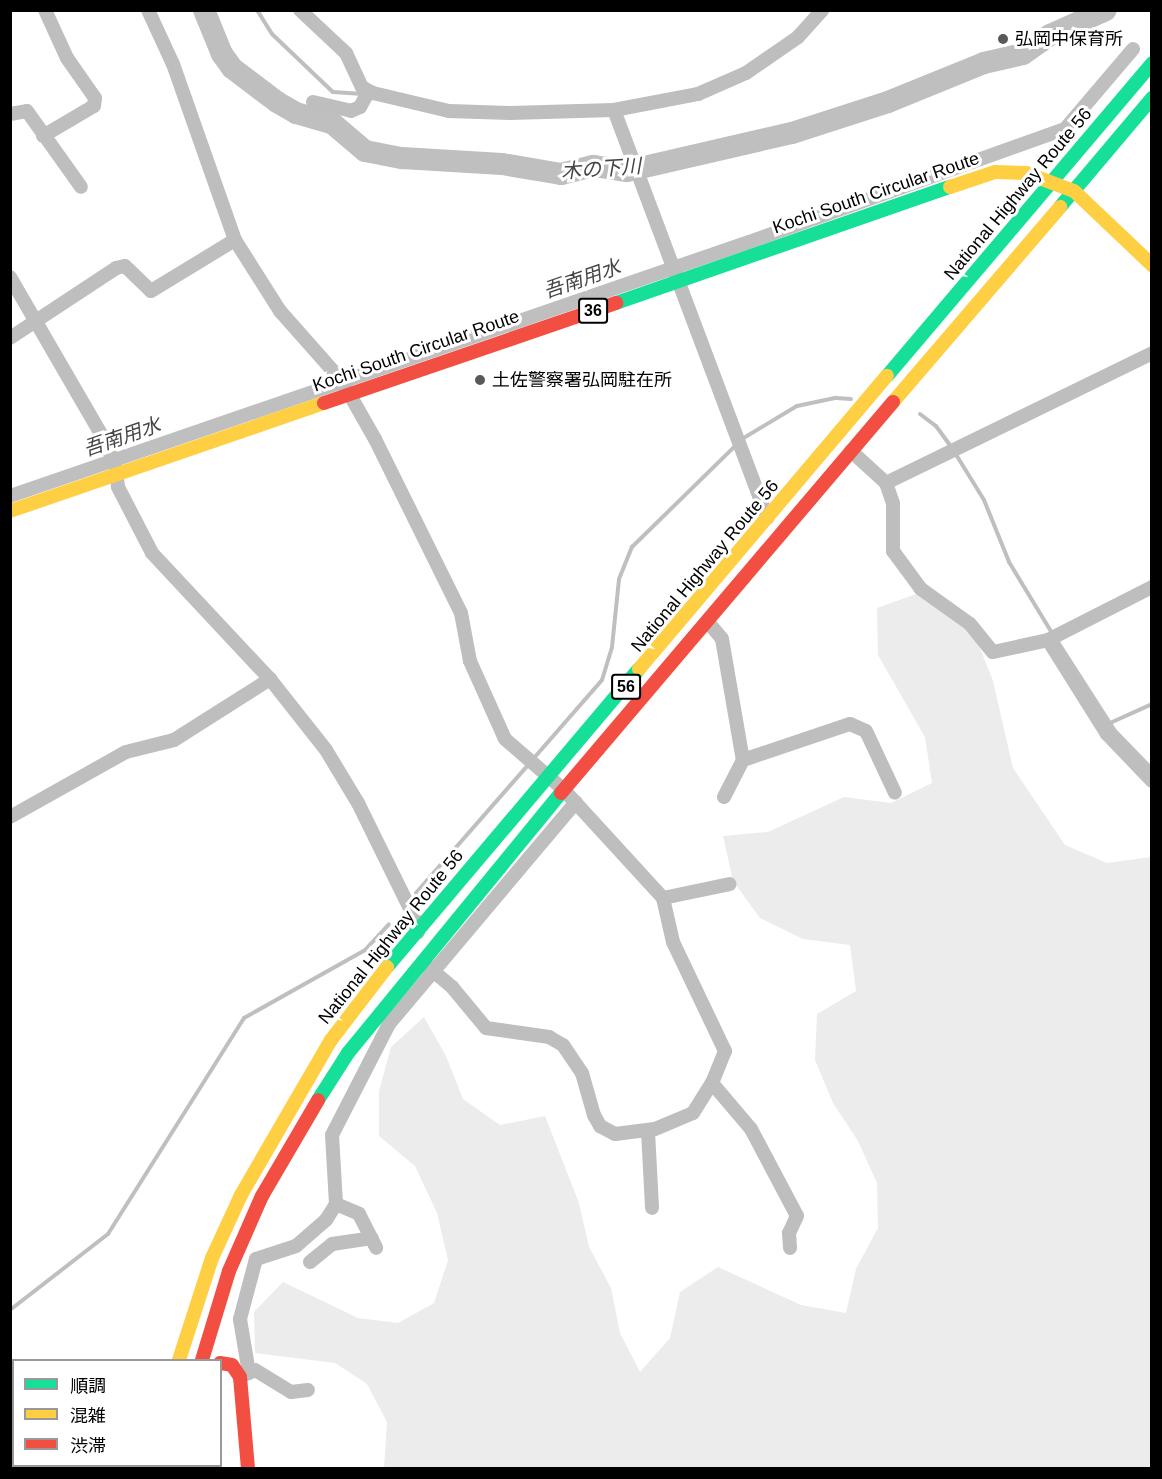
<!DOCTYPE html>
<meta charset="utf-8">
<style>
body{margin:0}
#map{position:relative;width:1162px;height:1479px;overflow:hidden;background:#fff;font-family:Arial,"Noto Sans JP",sans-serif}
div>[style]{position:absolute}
.green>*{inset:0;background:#ececec}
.stream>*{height:4px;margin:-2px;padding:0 2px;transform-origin:2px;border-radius:2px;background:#bfbfbf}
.canal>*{height:14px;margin:-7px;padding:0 7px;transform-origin:7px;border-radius:7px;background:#bfbfbf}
.river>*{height:22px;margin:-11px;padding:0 11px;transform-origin:11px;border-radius:11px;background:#bfbfbf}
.street>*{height:14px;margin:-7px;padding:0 7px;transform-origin:7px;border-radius:7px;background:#bebebe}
.fast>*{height:14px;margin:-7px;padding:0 7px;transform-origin:7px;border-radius:7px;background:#16e098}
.slow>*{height:14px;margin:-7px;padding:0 7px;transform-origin:7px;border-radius:7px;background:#ffcf43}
.jam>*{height:14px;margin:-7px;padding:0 7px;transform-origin:7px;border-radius:7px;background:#f24e42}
.dots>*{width:16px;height:16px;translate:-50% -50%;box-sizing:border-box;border:3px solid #fff;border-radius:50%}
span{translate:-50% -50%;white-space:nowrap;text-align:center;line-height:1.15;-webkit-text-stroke:6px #fff;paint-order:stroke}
.shield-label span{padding:2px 4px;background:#fff;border:2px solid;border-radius:4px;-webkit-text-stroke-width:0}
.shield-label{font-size:16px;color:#000;font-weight:700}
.poi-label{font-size:18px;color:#000}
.left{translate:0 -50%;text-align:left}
.street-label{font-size:18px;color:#000}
.water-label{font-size:20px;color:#444;font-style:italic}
.frame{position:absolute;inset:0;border:12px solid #000;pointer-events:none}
.legend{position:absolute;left:12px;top:1359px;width:210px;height:108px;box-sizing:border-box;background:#fff;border:2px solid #999;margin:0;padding:8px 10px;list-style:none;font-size:18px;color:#000}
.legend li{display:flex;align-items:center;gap:12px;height:30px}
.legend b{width:30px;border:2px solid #999}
</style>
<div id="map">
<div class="green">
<div style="clip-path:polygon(916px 594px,946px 603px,976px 638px,993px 681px,1013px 768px,1065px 845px,1107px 863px,1151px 857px,1151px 1468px,384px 1468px,387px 1422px,367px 1384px,335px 1363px,255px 1353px,254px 1312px,283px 1282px,358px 1318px,398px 1323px,434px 1303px,448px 1260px,437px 1213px,415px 1166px,379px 1136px,379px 1091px,391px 1047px,424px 1017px,446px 1056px,463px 1099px,500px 1125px,545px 1116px,579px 1203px,589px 1247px,611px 1288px,620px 1333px,640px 1372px,670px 1338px,680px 1292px,718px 1267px,801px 1305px,846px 1313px,856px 1269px,878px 1228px,877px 1183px,858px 1141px,833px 1103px,815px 1060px,817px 1014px,856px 991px,850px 945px,803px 939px,760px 918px,733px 881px,723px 836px,768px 832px,844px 797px,891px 803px,932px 783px,925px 737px,878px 655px,877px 608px)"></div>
</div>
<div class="stream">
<div style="left:257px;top:10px;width:28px;rotate:58deg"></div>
<div style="left:272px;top:34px;width:84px;rotate:43.6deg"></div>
<div style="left:333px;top:92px;width:26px;rotate:4deg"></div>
<div style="left:920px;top:414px;width:20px;rotate:37deg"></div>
<div style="left:936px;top:426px;width:26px;rotate:54deg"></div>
<div style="left:742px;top:439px;width:64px;rotate:-31deg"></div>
<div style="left:797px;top:406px;width:40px;rotate:-12deg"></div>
<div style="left:836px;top:398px;width:15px;rotate:4deg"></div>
<div style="left:955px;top:453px;width:55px;rotate:58.3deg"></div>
<div style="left:984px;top:500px;width:67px;rotate:68deg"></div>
<div style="left:1009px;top:562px;width:83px;rotate:58.8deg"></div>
<div style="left:1056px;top:639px;width:109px;rotate:57.3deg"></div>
<div style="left:1115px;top:731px;width:53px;rotate:45.8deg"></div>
<div style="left:1110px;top:723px;width:46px;rotate:-24.3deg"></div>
<div style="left:534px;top:758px;width:103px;rotate:-48.9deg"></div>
<div style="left:602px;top:680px;width:34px;rotate:-73deg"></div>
<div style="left:612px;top:647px;width:68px;rotate:-84.1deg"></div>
<div style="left:619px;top:579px;width:35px;rotate:-68deg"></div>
<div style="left:632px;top:547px;width:147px;rotate:-44.4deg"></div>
<div style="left:416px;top:893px;width:171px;rotate:-48.8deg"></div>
<div style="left:10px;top:1310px;width:124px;rotate:-37.8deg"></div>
<div style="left:108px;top:1234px;width:255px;rotate:-57.8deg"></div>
<div style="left:244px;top:1018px;width:139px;rotate:-29.3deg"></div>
<div style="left:365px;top:950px;width:35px;rotate:-47deg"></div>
</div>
<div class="canal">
<div style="left:10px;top:496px;width:781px;rotate:-18.97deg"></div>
<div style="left:749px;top:242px;width:336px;rotate:-19.7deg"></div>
<div style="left:1065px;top:129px;width:105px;rotate:-49.6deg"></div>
</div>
<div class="river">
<div style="left:204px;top:10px;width:48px;rotate:67.8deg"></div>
<div style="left:222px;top:54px;width:17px;rotate:54deg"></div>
<div style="left:232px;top:68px;width:56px;rotate:37.1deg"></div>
<div style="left:277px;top:102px;width:22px;rotate:30deg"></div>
<div style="left:296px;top:113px;width:37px;rotate:16deg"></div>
<div style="left:332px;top:123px;width:43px;rotate:40.3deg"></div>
<div style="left:365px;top:151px;width:38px;rotate:11deg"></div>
<div style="left:402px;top:158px;width:100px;rotate:3.4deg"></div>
<div style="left:502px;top:164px;width:60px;rotate:9.6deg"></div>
<div style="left:561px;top:174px;width:34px;rotate:-14deg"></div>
<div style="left:594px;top:166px;width:33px;rotate:9deg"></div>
<div style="left:627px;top:171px;width:169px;rotate:-13deg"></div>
<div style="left:792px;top:133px;width:101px;rotate:-17.9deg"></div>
<div style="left:888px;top:102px;width:104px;rotate:-22.1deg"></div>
<div style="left:984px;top:63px;width:40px;rotate:-13deg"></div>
<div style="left:1023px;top:54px;width:33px;rotate:-35deg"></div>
<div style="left:1050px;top:35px;width:61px;rotate:-24.1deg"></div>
</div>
<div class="street">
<div style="left:148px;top:10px;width:60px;rotate:65.2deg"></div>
<div style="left:173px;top:64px;width:187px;rotate:70.6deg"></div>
<div style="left:235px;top:240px;width:84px;rotate:57.6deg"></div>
<div style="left:280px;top:311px;width:94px;rotate:48.5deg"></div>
<div style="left:342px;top:381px;width:67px;rotate:60.4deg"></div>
<div style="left:375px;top:439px;width:194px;rotate:63.7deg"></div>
<div style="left:461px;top:613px;width:49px;rotate:79.4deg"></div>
<div style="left:470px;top:661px;width:85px;rotate:65.8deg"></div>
<div style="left:505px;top:739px;width:78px;rotate:40.8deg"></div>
<div style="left:564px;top:790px;width:147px;rotate:47.5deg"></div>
<div style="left:663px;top:898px;width:45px;rotate:77.2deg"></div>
<div style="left:673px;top:942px;width:121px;rotate:64.5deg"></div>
<div style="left:725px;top:1051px;width:35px;rotate:112deg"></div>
<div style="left:712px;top:1083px;width:60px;rotate:49.7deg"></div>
<div style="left:751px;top:1129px;width:98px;rotate:62.1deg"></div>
<div style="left:797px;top:1216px;width:19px;rotate:115deg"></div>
<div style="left:789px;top:1233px;width:15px;rotate:86deg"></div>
<div style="left:300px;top:10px;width:63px;rotate:43.1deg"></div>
<div style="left:346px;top:53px;width:38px;rotate:65deg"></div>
<div style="left:362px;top:87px;width:13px;rotate:29deg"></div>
<div style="left:373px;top:93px;width:78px;rotate:13.3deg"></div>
<div style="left:449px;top:111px;width:61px;rotate:1.9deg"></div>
<div style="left:510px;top:113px;width:104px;rotate:-1.7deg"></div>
<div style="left:614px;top:110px;width:86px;rotate:-10.8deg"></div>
<div style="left:698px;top:94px;width:52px;rotate:-23.6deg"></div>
<div style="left:746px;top:73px;width:63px;rotate:-34.7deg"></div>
<div style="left:798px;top:37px;width:36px;rotate:-48deg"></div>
<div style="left:313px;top:102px;width:39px;rotate:13deg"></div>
<div style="left:351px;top:111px;width:10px;rotate:-24deg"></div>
<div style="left:360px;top:107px;width:18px;rotate:-61deg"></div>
<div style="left:614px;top:110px;width:436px;rotate:69.4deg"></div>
<div style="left:10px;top:114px;width:17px;rotate:-10deg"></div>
<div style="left:27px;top:111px;width:93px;rotate:54.6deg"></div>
<div style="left:43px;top:136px;width:59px;rotate:-30.5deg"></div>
<div style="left:94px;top:106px;width:8px;rotate:-83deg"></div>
<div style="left:95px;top:98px;width:49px;rotate:-125deg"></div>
<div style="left:67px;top:58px;width:53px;rotate:-114.6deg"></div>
<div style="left:10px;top:277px;width:190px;rotate:59.9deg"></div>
<div style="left:105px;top:441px;width:29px;rotate:68deg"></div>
<div style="left:116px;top:468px;width:19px;rotate:84deg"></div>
<div style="left:118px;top:487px;width:74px;rotate:62.7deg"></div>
<div style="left:152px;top:553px;width:173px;rotate:46.9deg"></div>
<div style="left:270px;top:679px;width:90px;rotate:51.7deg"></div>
<div style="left:326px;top:750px;width:62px;rotate:58.9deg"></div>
<div style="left:358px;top:803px;width:125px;rotate:63.8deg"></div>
<div style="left:413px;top:915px;width:18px;rotate:74deg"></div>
<div style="left:10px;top:338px;width:127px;rotate:-33.4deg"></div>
<div style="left:116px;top:268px;width:9px;rotate:-13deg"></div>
<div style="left:125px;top:266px;width:36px;rotate:44deg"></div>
<div style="left:151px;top:291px;width:98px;rotate:-31.3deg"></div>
<div style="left:851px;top:451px;width:47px;rotate:42.4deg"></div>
<div style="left:886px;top:483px;width:21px;rotate:71deg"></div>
<div style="left:893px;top:503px;width:48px;rotate:90deg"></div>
<div style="left:893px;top:551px;width:47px;rotate:53.6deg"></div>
<div style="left:921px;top:589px;width:60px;rotate:35.5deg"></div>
<div style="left:970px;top:624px;width:36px;rotate:51deg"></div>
<div style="left:993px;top:652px;width:56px;rotate:-12.3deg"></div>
<div style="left:1048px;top:640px;width:117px;rotate:-27deg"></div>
<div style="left:886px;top:483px;width:296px;rotate:-26deg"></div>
<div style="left:707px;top:621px;width:23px;rotate:50deg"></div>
<div style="left:722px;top:639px;width:123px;rotate:80.2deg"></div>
<div style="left:1048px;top:640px;width:111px;rotate:57.9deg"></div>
<div style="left:1107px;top:734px;width:65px;rotate:46.2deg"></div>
<div style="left:724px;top:797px;width:42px;rotate:-62.8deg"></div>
<div style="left:743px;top:760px;width:113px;rotate:-18.6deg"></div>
<div style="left:850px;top:724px;width:17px;rotate:24deg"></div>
<div style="left:866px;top:731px;width:68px;rotate:64.9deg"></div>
<div style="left:10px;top:817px;width:133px;rotate:-29.3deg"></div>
<div style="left:126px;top:752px;width:49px;rotate:-14deg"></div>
<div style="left:174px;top:740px;width:114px;rotate:-32.4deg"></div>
<div style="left:663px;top:898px;width:68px;rotate:-11.8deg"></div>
<div style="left:427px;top:966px;width:33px;rotate:40deg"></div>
<div style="left:452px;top:987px;width:53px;rotate:50.3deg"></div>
<div style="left:486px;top:1028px;width:64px;rotate:8.1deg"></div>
<div style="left:549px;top:1037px;width:16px;rotate:30deg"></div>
<div style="left:563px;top:1045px;width:34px;rotate:56deg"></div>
<div style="left:582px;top:1073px;width:44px;rotate:74.1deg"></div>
<div style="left:594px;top:1115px;width:13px;rotate:61deg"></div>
<div style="left:600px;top:1126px;width:17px;rotate:28deg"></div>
<div style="left:615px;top:1134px;width:40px;rotate:-7.1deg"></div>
<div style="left:655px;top:1129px;width:41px;rotate:-22.8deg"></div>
<div style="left:693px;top:1113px;width:36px;rotate:-58deg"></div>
<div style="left:648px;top:1131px;width:77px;rotate:87deg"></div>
<div style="left:336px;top:1204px;width:25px;rotate:23deg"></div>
<div style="left:359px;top:1214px;width:38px;rotate:63deg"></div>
<div style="left:310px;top:1262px;width:28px;rotate:-39deg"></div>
<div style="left:332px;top:1244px;width:40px;rotate:-8.5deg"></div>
<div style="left:249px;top:1373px;width:55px;rotate:-99.5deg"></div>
<div style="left:240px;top:1319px;width:62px;rotate:-75.1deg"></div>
<div style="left:256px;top:1259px;width:42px;rotate:-18deg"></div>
<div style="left:296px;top:1246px;width:40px;rotate:-41deg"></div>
<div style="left:326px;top:1220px;width:19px;rotate:-58deg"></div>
<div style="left:336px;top:1204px;width:69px;rotate:-93.3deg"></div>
<div style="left:332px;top:1135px;width:125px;rotate:-62.8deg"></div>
<div style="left:389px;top:1024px;width:290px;rotate:-49.9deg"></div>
<div style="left:242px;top:1376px;width:14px;rotate:-25deg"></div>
<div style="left:255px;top:1370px;width:42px;rotate:31.4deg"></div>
<div style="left:291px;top:1392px;width:17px;rotate:-7deg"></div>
</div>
<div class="fast">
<div style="left:1060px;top:207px;width:143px;rotate:-49.8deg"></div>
<div style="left:616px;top:303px;width:354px;rotate:-19.2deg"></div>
<div style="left:887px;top:376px;width:410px;rotate:-49.7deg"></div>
<div style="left:387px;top:967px;width:390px;rotate:-49.8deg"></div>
<div style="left:318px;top:1100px;width:56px;rotate:-57.4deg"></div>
<div style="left:348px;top:1053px;width:336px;rotate:-50.7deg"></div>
</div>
<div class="slow">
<div style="left:950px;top:187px;width:47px;rotate:-18.4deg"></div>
<div style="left:995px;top:172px;width:31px;rotate:2deg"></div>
<div style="left:1026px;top:173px;width:51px;rotate:20.6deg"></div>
<div style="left:1074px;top:191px;width:108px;rotate:43.5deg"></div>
<div style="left:893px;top:402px;width:257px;rotate:-49.4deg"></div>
<div style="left:10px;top:511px;width:332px;rotate:-19deg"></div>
<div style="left:639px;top:669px;width:384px;rotate:-49.8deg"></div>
<div style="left:179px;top:1360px;width:107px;rotate:-72.1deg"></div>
<div style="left:212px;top:1258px;width:69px;rotate:-65.3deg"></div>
<div style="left:241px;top:1195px;width:179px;rotate:-59.9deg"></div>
<div style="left:331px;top:1040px;width:92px;rotate:-52.5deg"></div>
<div style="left:155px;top:1466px;width:2px;rotate:90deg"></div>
</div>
<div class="jam">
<div style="left:324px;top:403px;width:309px;rotate:-18.9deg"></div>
<div style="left:561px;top:793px;width:513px;rotate:-49.67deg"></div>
<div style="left:202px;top:1360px;width:93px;rotate:-73.1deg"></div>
<div style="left:229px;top:1271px;width:82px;rotate:-66.3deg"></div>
<div style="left:262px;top:1196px;width:111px;rotate:-59.7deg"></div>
<div style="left:220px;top:1363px;width:12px;rotate:9deg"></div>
<div style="left:232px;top:1365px;width:14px;rotate:56deg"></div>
<div style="left:240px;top:1377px;width:91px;rotate:85deg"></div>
<div style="left:177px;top:1466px;width:2px;rotate:90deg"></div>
</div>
<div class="dots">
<div style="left:1003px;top:39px;background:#595959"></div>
<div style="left:480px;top:380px;background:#595959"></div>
</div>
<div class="shield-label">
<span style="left:593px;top:311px">36</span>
<span style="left:626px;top:687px">56</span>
</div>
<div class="poi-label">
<span class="left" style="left:1015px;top:39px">弘岡中保育所</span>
<span class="left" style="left:492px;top:380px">土佐警察署弘岡駐在所</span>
</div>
<div class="street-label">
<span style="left:876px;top:193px;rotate:-19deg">Kochi South Circular Route</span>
<span style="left:1018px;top:194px;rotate:-50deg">National Highway Route 56</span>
<span style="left:416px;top:351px;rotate:-19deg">Kochi South Circular Route</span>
<span style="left:705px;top:566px;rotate:-50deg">National Highway Route 56</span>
<span style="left:391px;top:937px;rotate:-51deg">National Highway Route 56</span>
</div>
<div class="water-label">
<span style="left:601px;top:169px;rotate:-4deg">木の下川</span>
<span style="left:582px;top:279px;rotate:-19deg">吾南用水</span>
<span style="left:122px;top:437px;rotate:-19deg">吾南用水</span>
</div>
<div class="frame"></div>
<ul class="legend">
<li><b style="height:8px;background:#16e098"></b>順調</li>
<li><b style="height:8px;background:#ffcf43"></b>混雑</li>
<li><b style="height:8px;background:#f24e42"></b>渋滞</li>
</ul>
</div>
